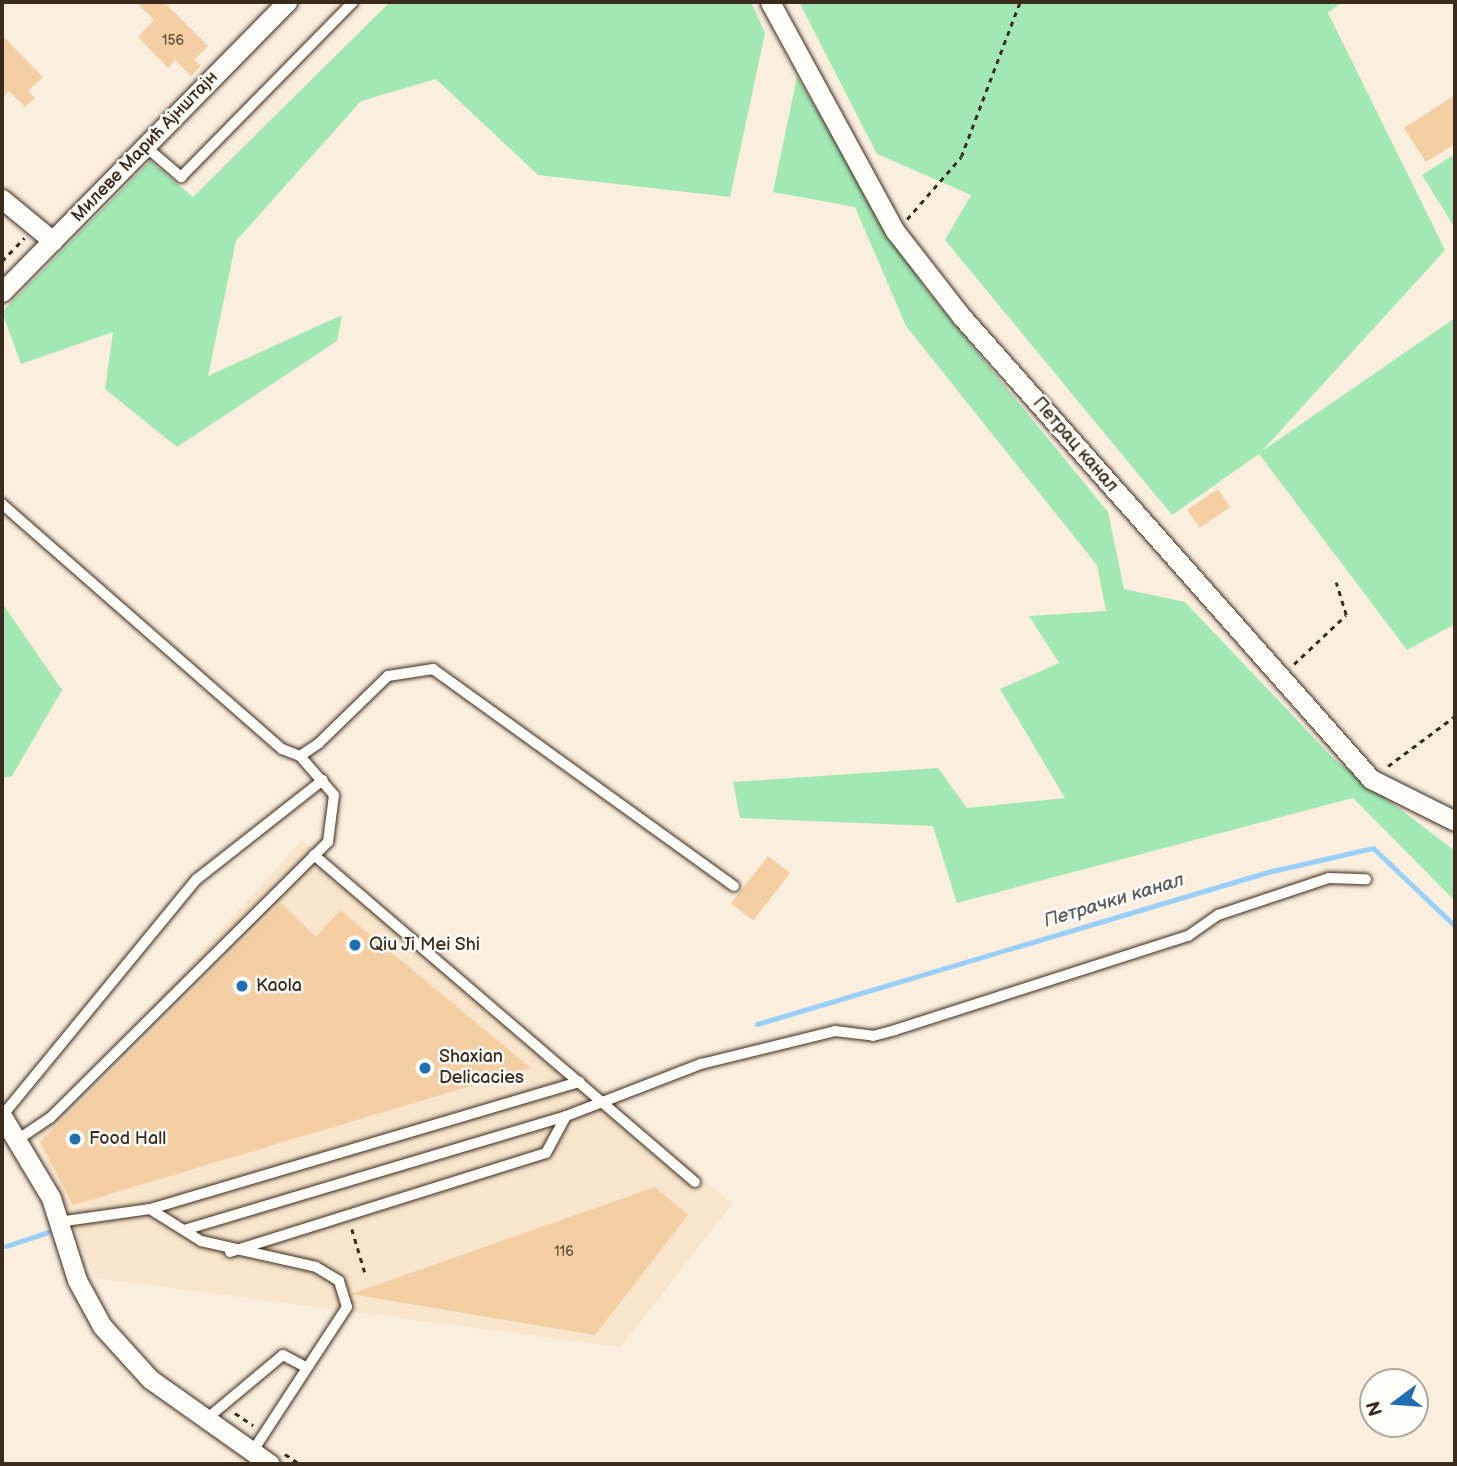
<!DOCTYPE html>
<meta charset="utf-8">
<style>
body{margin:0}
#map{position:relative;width:1457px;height:1466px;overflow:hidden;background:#faeede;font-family:"Balsamiq Sans",sans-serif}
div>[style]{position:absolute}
.built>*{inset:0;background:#f8e5cc}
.green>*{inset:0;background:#a2e8b5}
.stream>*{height:5px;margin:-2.5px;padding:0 2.5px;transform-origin:2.5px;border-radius:2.5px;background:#9acff8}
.building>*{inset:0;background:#f3cfa3;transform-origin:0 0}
.path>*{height:2.5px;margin-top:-1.25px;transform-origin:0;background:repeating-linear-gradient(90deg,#3b2a1e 0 5px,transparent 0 10px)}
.roads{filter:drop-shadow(0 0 2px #3b2a1e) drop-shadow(0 0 2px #3b2a1e)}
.service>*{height:10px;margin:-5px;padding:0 5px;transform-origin:5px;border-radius:5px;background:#fdfcf7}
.minor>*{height:19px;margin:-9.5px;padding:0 9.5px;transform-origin:9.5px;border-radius:9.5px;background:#fdfcf7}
.dots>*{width:19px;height:19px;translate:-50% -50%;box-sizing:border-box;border:4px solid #fdfcf7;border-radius:50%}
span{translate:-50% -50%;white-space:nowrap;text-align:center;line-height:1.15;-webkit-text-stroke:5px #fdfcf7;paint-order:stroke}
.number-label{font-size:14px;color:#69533f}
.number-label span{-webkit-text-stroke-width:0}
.street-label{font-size:18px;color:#3b2a1e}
.poi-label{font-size:18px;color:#3b2a1e}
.left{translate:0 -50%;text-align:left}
.water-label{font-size:19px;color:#585c5f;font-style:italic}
.frame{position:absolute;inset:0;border:4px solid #3b2a1e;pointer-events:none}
.north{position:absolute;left:1359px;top:1368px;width:70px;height:70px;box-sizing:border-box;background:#fdfcf7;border:2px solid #afa8a0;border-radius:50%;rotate:254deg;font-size:19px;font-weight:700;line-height:28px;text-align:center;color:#3b2a1e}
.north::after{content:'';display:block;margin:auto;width:24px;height:32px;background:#1f6fb2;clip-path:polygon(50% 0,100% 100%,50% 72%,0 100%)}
</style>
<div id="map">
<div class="built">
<div style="clip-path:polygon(302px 840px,732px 1204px,621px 1347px,95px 1278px,36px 1135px)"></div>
</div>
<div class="green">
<div style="clip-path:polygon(390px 2px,751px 2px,765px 33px,730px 197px,538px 175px,436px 79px,361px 101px,236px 241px,208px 376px,342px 315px,337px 341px,177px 447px,105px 389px,113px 332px,21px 364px,2px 312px,150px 161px,193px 197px)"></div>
<div style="clip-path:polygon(799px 2px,1342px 2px,1328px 13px,1445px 250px,1262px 451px,1455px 318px,1455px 624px,1407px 650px,1259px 454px,1172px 515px,945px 240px,971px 195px,877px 154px)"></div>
<div style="clip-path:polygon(797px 77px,924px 287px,1108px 512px,1124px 589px,1185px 602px,1333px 758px,1455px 851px,1455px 901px,1353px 798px,957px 903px,933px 826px,740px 818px,733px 782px,938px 768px,967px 808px,1065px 798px,1000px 689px,1059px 663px,1029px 616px,1106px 611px,1097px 565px,906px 326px,855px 207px,773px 192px)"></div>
<div style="clip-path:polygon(1455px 154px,1455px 228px,1422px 175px)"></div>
<div style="clip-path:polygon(2px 603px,62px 690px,12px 776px,2px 778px)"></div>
</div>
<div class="stream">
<div style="left:757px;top:1024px;width:533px;rotate:-16.57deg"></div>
<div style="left:1268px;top:872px;width:108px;rotate:-12.9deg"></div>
<div style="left:1373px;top:848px;width:113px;rotate:43.6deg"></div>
<div style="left:6px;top:1246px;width:44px;rotate:-18.4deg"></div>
</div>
<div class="building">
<div style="clip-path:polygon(136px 2px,164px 2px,208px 46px,194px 60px,201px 66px,191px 76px,175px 60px,168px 68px,138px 37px,154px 20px)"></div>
<div style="clip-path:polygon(2px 35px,43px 77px,28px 91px,35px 98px,25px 107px,9px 91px,2px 99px)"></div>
<div style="clip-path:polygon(1455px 95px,1455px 144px,1426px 162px,1404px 128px)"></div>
<div style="left:1218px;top:489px;width:22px;height:37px;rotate:56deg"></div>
<div style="left:768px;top:856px;width:28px;height:60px;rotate:38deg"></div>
<div style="clip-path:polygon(281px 903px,316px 937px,340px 910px,531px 1068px,73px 1205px,40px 1142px)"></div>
<div style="clip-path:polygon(655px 1187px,688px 1215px,595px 1335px,351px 1294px)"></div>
</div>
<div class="path">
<div style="left:907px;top:219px;width:82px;rotate:-48.9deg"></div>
<div style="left:961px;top:157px;width:166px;rotate:-69.2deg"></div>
<div style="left:2px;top:261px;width:32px;rotate:-46deg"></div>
<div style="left:1294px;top:664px;width:71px;rotate:-43.3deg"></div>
<div style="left:1346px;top:615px;width:34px;rotate:-107deg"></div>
<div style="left:1388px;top:766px;width:84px;rotate:-36.7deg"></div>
<div style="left:352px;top:1229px;width:49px;rotate:73.4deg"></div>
<div style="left:235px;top:1413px;width:22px;rotate:34deg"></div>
<div style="left:285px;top:1454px;width:18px;rotate:34deg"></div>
</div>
<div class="roads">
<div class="service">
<div style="left:145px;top:146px;width:48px;rotate:40.7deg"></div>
<div style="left:181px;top:177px;width:245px;rotate:-45.5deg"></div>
<div style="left:2px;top:504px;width:372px;rotate:41.2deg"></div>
<div style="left:282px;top:749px;width:19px;rotate:21deg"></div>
<div style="left:300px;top:756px;width:23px;rotate:-34deg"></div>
<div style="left:319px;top:743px;width:96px;rotate:-44.2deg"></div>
<div style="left:388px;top:676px;width:46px;rotate:-8.8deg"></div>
<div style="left:433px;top:669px;width:371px;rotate:35.8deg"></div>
<div style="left:314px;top:855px;width:502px;rotate:40.64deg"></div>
<div style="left:2px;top:1116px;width:307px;rotate:-50.6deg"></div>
<div style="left:197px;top:879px;width:160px;rotate:-38.2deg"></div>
<div style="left:20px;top:1138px;width:36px;rotate:-34deg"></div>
<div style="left:50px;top:1118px;width:392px;rotate:-44.8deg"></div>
<div style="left:328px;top:842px;width:47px;rotate:-82.7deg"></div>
<div style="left:334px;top:795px;width:52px;rotate:-131.1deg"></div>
<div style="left:150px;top:1209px;width:448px;rotate:-16.5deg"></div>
<div style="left:58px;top:1222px;width:93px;rotate:-8deg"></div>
<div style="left:150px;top:1209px;width:60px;rotate:32.1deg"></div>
<div style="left:201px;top:1241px;width:118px;rotate:12.7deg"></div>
<div style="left:316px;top:1267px;width:27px;rotate:31deg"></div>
<div style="left:339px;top:1281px;width:27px;rotate:73deg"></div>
<div style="left:347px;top:1307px;width:173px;rotate:123.2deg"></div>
<div style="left:184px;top:1230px;width:399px;rotate:-16.6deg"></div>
<div style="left:230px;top:1252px;width:331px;rotate:-17.4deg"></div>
<div style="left:546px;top:1153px;width:42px;rotate:-61.6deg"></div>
<div style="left:566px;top:1116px;width:145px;rotate:-21.1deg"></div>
<div style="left:701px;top:1064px;width:138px;rotate:-13.8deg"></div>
<div style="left:835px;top:1031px;width:38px;rotate:7deg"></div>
<div style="left:873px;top:1036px;width:23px;rotate:-15deg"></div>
<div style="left:895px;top:1030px;width:308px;rotate:-17.8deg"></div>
<div style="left:1188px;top:936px;width:37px;rotate:-35deg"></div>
<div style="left:1218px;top:915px;width:117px;rotate:-18.4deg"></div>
<div style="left:1329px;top:878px;width:37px;rotate:2deg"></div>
<div style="left:204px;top:1421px;width:103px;rotate:-39.9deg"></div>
<div style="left:283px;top:1355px;width:26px;rotate:28deg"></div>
</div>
<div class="minor">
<div style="left:770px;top:2px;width:261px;rotate:61.4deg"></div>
<div style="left:895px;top:231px;width:109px;rotate:52.1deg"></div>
<div style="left:962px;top:317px;width:617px;rotate:48.48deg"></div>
<div style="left:1371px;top:779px;width:94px;rotate:26.6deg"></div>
<div style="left:2px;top:199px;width:66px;rotate:39.5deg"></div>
<div style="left:2px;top:292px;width:407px;rotate:-45.5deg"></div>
<div style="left:2px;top:1116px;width:96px;rotate:59.1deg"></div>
<div style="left:51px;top:1198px;width:86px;rotate:72.4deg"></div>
<div style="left:77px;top:1280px;width:52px;rotate:61.5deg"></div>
<div style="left:102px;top:1326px;width:72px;rotate:47.8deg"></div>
<div style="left:150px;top:1379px;width:147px;rotate:35.3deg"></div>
</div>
</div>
<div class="dots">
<div style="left:355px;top:945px;background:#1f6fb2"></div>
<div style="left:242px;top:986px;background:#1f6fb2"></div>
<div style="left:425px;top:1068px;background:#1f6fb2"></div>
<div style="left:75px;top:1139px;background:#1f6fb2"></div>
</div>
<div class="number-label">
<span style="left:173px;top:41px">156</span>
<span style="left:564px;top:1252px">116</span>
</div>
<div class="street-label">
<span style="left:145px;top:147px;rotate:-46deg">Милеве Марић Ајнштајн</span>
<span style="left:1075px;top:445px;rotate:49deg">Петрац канал</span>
</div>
<div class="poi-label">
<span class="left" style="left:369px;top:945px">Qiu Ji Mei Shi</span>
<span class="left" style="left:256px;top:986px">Kaola</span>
<span class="left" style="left:439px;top:1068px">Shaxian<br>Delicacies</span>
<span class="left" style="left:89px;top:1139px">Food Hall</span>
</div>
<div class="water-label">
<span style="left:1114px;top:901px;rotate:-17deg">Петрачки канал</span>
</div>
<div class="frame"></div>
<div class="north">N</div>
</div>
